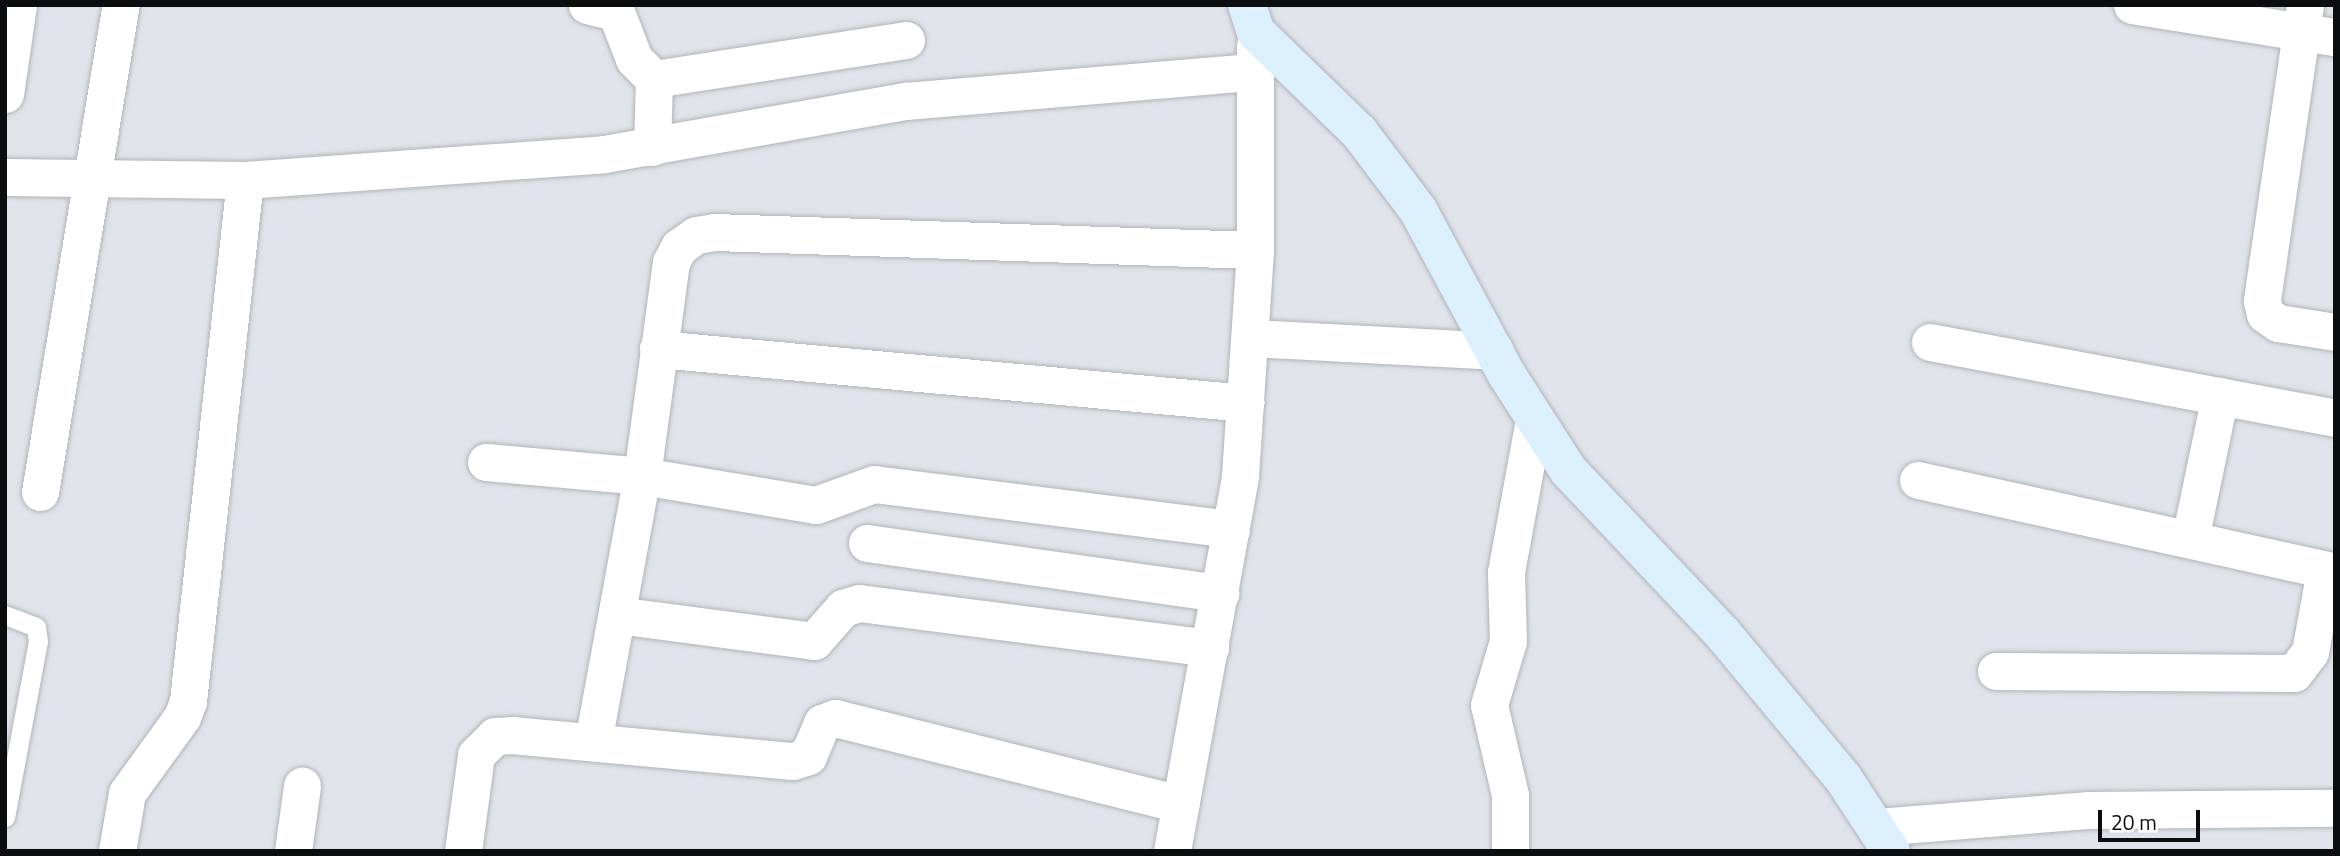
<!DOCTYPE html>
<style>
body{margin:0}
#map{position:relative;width:2340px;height:856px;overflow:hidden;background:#e0e4ea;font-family:"Titillium Web",sans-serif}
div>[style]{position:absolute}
.roads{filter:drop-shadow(0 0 2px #b1b4ba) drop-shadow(0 0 2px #b1b4ba)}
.lane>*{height:19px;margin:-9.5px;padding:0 9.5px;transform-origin:9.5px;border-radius:9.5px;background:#fff}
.street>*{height:37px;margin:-18.5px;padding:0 18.5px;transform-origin:18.5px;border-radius:18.5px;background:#fff}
.secondary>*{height:38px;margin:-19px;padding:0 19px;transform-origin:19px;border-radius:19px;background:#dbf0fc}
span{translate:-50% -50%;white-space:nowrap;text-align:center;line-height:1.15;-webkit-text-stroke:5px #fff;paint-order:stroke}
.frame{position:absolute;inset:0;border:7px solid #0c0d0f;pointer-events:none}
.scale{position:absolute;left:2098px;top:810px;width:102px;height:32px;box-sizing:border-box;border:4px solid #0c0d0f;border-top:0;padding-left:9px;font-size:21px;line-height:24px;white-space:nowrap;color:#0c0d0f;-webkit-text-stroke:5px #fff;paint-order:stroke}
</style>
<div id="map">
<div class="roads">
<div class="lane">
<div style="left:5px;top:615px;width:33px;rotate:21deg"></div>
<div style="left:36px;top:627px;width:14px;rotate:82deg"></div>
<div style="left:38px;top:641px;width:179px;rotate:100.6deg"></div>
</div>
<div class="street">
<div style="left:587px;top:5px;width:30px;rotate:14deg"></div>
<div style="left:616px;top:12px;width:50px;rotate:69deg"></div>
<div style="left:634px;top:59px;width:28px;rotate:45deg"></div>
<div style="left:654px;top:79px;width:255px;rotate:-8.8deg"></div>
<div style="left:2132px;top:5px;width:206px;rotate:9deg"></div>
<div style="left:2305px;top:5px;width:299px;rotate:98.3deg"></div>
<div style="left:2262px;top:301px;width:13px;rotate:77deg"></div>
<div style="left:2265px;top:314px;width:16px;rotate:35deg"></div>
<div style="left:2278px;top:323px;width:58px;rotate:9deg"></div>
<div style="left:5px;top:94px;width:90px;rotate:-81.7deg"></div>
<div style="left:652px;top:147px;width:68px;rotate:-88.3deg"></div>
<div style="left:5px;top:177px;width:240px;rotate:0.7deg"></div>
<div style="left:245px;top:180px;width:360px;rotate:-4.1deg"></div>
<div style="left:604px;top:154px;width:307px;rotate:-10deg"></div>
<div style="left:906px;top:101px;width:350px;rotate:-4.8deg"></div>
<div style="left:1251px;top:338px;width:244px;rotate:3deg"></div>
<div style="left:1930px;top:342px;width:412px;rotate:10.6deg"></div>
<div style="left:658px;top:349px;width:590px;rotate:5.25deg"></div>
<div style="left:486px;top:462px;width:157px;rotate:5.1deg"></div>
<div style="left:642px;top:476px;width:176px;rotate:9.5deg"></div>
<div style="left:816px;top:505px;width:62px;rotate:-19.9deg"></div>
<div style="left:874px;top:484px;width:360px;rotate:7.2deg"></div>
<div style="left:1918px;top:480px;width:427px;rotate:12.4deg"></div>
<div style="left:40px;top:492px;width:494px;rotate:-80.6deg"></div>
<div style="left:2190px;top:539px;width:146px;rotate:-78.2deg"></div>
<div style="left:867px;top:543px;width:357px;rotate:8.1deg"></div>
<div style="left:617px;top:615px;width:199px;rotate:7.5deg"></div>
<div style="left:814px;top:641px;width:44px;rotate:-48.7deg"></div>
<div style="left:843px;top:608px;width:17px;rotate:-17deg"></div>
<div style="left:859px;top:603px;width:354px;rotate:7.3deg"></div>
<div style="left:1996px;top:671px;width:298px;rotate:0.4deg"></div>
<div style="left:2294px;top:673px;width:26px;rotate:-53deg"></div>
<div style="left:2310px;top:652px;width:83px;rotate:-79.6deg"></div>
<div style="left:593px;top:742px;width:270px;rotate:-79.6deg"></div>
<div style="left:642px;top:476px;width:216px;rotate:-82.3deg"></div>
<div style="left:671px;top:262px;width:17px;rotate:-62deg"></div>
<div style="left:679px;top:247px;width:21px;rotate:-35deg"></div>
<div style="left:696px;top:235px;width:18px;rotate:-9deg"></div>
<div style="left:714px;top:232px;width:541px;rotate:1.91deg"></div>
<div style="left:1877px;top:827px;width:213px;rotate:-4.6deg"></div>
<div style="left:2089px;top:810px;width:246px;rotate:-0.5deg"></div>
<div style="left:117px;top:851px;width:59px;rotate:-80.2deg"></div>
<div style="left:127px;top:793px;width:94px;rotate:-54.1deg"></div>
<div style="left:182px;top:717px;width:17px;rotate:-69deg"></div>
<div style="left:188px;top:701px;width:524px;rotate:-83.76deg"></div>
<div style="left:293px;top:851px;width:66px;rotate:-82.1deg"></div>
<div style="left:463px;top:851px;width:97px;rotate:-82.3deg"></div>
<div style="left:476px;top:755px;width:27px;rotate:-45deg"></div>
<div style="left:495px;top:736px;width:17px;rotate:-3deg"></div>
<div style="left:512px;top:735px;width:282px;rotate:5.3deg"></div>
<div style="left:793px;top:761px;width:16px;rotate:-18deg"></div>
<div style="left:808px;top:756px;width:36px;rotate:-67deg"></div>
<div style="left:822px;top:723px;width:14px;rotate:-21deg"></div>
<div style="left:835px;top:718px;width:356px;rotate:14deg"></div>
<div style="left:1172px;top:851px;width:381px;rotate:-79.7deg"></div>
<div style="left:1240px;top:476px;width:226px;rotate:-86.2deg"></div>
<div style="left:1255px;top:250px;width:204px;rotate:-90deg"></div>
<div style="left:1510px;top:851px;width:56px;rotate:-90deg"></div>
<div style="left:1510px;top:795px;width:92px;rotate:-103.1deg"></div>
<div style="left:1489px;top:705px;width:67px;rotate:-73.5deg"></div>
<div style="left:1508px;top:641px;width:69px;rotate:-91.7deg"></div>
<div style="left:1506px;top:572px;width:156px;rotate:-79.6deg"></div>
</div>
<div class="secondary">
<div style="left:1247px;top:5px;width:28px;rotate:72deg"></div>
<div style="left:1256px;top:32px;width:144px;rotate:44.2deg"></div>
<div style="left:1359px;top:132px;width:98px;rotate:52.9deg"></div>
<div style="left:1418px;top:210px;width:187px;rotate:61.7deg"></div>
<div style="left:1507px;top:375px;width:113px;rotate:57.3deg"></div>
<div style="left:1568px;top:470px;width:226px;rotate:46.6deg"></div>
<div style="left:1723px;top:634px;width:187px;rotate:50.2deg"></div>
<div style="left:1843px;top:778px;width:87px;rotate:56.7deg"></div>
</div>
</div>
<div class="frame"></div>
<div class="scale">20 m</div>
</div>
